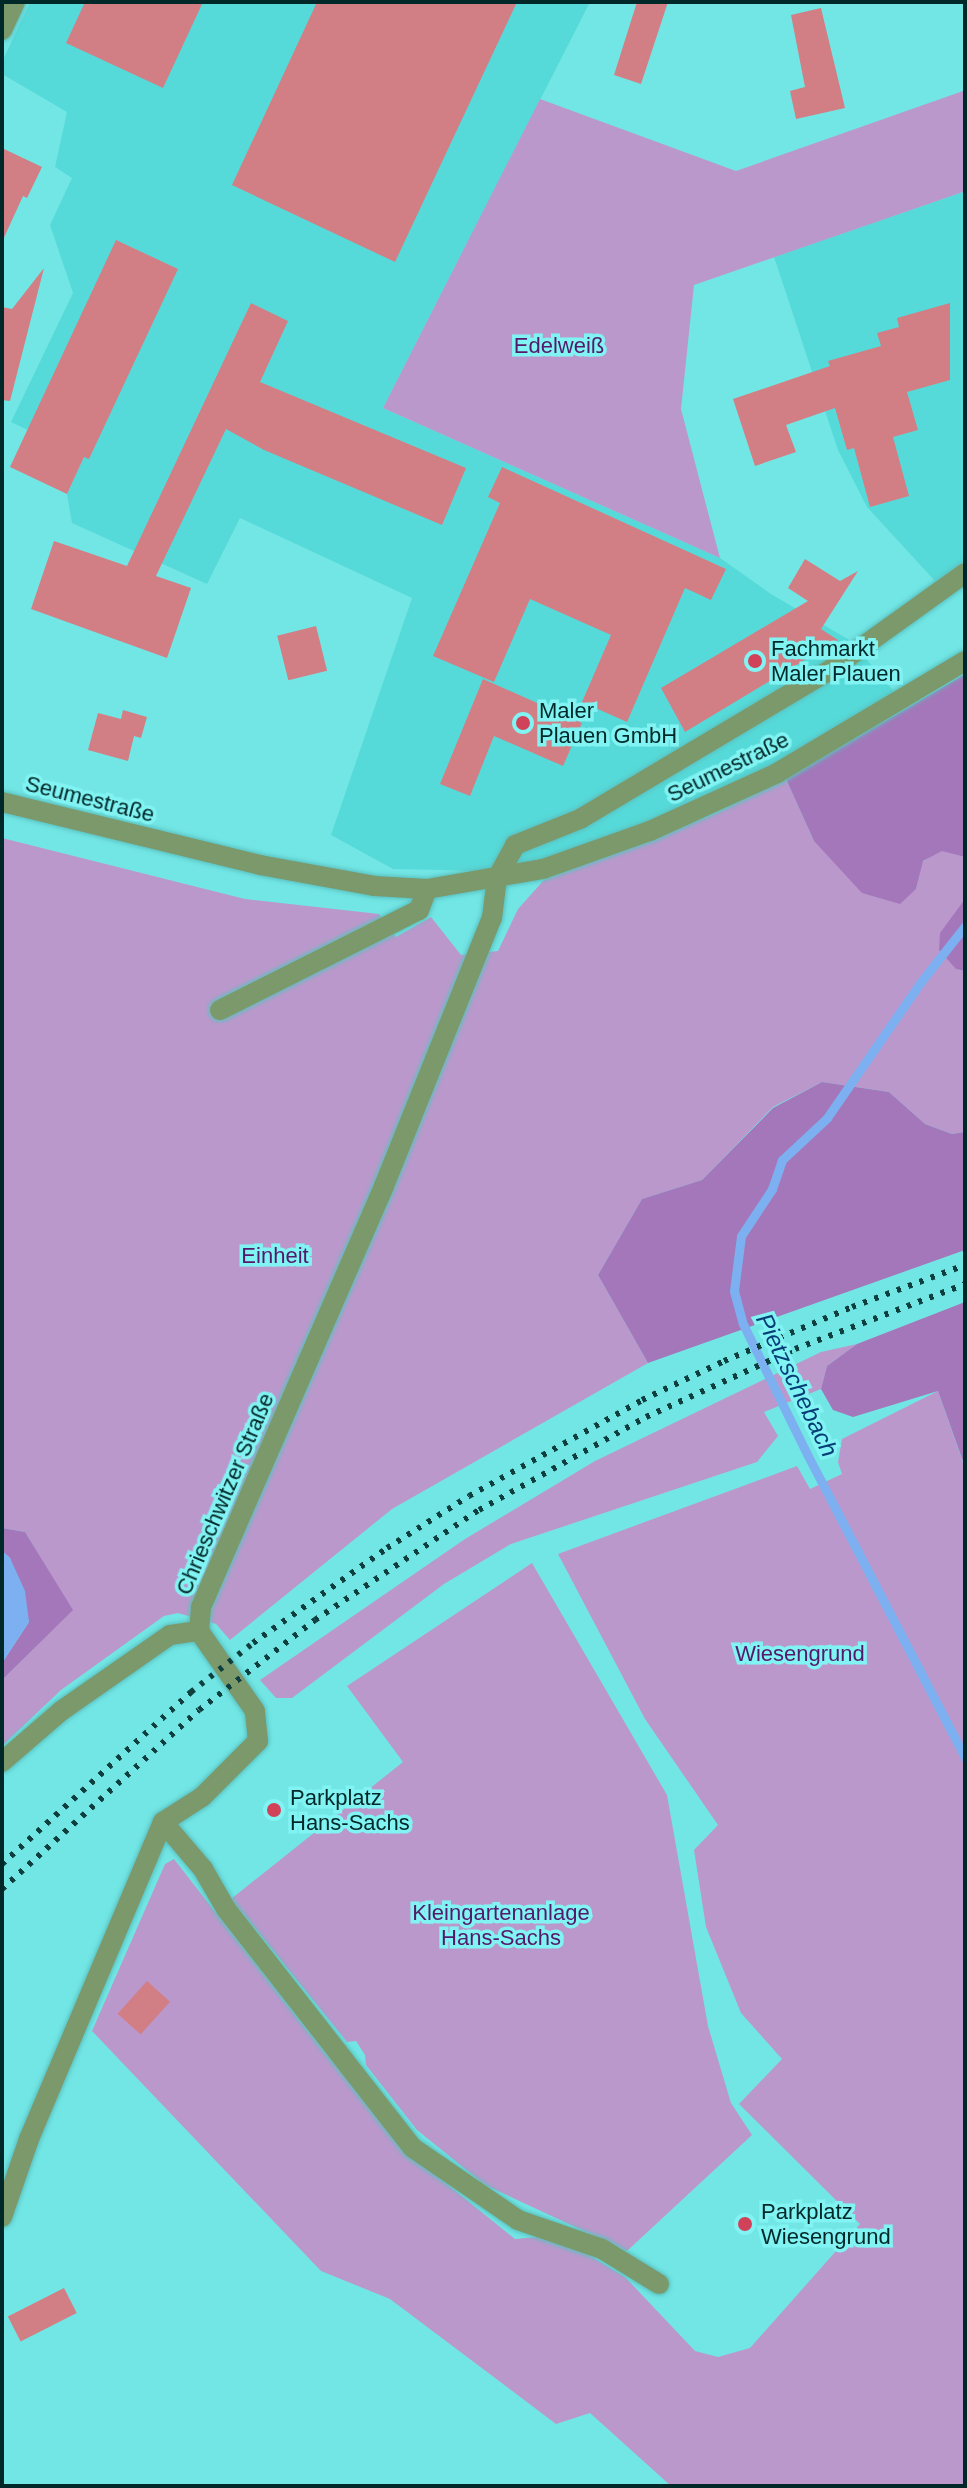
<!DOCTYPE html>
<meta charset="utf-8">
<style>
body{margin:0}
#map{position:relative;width:967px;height:2488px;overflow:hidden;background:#72e6e5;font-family:Helvetica,sans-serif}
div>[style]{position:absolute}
.built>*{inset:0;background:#56dad9}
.green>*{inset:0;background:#bb98cc}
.forest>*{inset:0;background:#a477ba}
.water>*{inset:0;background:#7db0f1}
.stream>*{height:9px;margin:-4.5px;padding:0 4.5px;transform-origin:4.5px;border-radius:4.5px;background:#7db0f1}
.building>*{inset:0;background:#d27e85;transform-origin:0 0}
.roads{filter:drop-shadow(0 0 2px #5bc0bf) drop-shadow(0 0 2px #5bc0bf)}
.minor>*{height:20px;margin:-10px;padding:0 10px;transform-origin:10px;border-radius:10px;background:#7b996a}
.rail>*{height:6px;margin-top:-3px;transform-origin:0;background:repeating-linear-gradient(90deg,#0e3e3d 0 4px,transparent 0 12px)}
.dots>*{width:22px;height:22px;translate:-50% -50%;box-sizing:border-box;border:4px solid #80f3f2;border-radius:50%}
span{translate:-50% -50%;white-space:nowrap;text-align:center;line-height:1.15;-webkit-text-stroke:7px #80f3f2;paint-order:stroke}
.park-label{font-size:22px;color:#54196a}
.poi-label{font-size:22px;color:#012828}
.left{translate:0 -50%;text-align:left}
.street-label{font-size:22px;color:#012828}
.water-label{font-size:24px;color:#073d76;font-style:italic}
.frame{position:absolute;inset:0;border:4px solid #012828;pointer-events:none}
</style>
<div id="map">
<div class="built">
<div style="clip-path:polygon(30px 2px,590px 2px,383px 408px,720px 558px,771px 594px,851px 641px,897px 695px,821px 740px,707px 800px,539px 861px,487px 871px,393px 869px,331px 835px,412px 598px,240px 518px,207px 584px,72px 523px,67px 494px,84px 457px,11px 422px,73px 293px,50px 225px,72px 178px,55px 167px,67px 112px,2px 74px,2px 62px)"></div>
<div style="clip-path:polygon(965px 116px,965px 560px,935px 581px,867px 507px,838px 450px,774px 257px,963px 192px)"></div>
</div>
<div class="green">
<div style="clip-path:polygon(963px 91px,963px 192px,694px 285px,681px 409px,720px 558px,383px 408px,540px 99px,736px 171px)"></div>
<div style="clip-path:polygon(786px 779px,814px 841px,916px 889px,922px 862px,942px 850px,965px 857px,965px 899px,956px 969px,965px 971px,965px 1132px,952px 1134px,925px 1124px,889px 1092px,822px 1082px,773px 1107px,702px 1180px,642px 1199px,598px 1275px,648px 1363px,392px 1509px,230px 1640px,216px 1624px,178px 1613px,164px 1616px,61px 1690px,2px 1746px,2px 1680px,72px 1610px,25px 1532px,2px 1528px,2px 838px,245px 899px,379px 914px,396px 937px,431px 917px,461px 955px,498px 951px,518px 909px,544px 880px,714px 814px)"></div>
<div style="clip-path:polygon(857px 1344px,827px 1366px,821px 1389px,764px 1412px,778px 1436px,757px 1462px,511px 1544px,444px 1584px,292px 1698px,276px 1698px,260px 1680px,465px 1539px,595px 1461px,821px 1352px)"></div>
<div style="clip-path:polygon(938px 1391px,965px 1468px,965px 2486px,671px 2486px,590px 2413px,556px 2424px,390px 2299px,321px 2271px,92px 2031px,165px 1864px,174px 1859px,324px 2052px,412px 2156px,515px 2239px,537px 2237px,582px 2251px,625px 2277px,695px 2351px,718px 2357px,750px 2348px,860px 2224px,739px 2104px,782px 2059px,741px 2013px,706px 1927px,694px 1850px,718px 1825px,645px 1719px,558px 1554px,797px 1466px,810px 1489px,842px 1474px,838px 1462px,842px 1439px)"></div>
<div style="clip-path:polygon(532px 1563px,667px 1795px,708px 2026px,731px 2103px,752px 2135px,627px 2251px,485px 2185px,417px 2130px,366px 2065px,365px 2055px,356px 2041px,347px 2042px,231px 1899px,403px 1762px,347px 1686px)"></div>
</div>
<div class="forest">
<div style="clip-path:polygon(965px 674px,965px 857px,942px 851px,923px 861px,916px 889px,900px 904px,862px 893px,814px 841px,786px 779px)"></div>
<div style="clip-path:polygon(965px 899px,965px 971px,956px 969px,939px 950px,940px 933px)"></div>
<div style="clip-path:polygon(822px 1082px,889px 1092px,925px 1124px,952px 1134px,965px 1132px,965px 1250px,648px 1363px,598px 1275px,642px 1199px,702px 1180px,773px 1108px)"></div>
<div style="clip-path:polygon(965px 1302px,965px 1467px,938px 1391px,853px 1417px,833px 1410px,821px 1389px,827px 1366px,857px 1344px)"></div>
<div style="clip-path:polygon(2px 1528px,25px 1532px,73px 1610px,2px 1680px,2px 1663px,29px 1622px,10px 1558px,2px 1551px)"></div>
</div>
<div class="water">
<div style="clip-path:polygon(2px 1551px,10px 1558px,25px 1591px,29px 1622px,2px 1663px)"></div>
</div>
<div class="stream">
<div style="left:965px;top:926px;width:73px;rotate:128.3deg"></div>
<div style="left:920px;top:983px;width:164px;rotate:124.6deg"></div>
<div style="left:827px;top:1118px;width:62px;rotate:137deg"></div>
<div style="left:782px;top:1160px;width:31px;rotate:109deg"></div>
<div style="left:772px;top:1189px;width:56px;rotate:123.4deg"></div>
<div style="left:741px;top:1236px;width:55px;rotate:97.3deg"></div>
<div style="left:734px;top:1291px;width:34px;rotate:75deg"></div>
<div style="left:743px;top:1324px;width:145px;rotate:63.8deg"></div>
<div style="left:807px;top:1454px;width:342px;rotate:62.5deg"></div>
</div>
<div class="building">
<div style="clip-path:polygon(85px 2px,203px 2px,163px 88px,66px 43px)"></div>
<div style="clip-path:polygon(317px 2px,517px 2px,395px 262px,232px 185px)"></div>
<div style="clip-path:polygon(637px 2px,668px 2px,641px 84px,614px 75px)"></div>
<div style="clip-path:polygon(821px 8px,845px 108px,796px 119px,790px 91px,805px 87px,791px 15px)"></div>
<div style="clip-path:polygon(2px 148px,42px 167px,27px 198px,23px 196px,2px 242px)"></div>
<div style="clip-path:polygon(116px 240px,178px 269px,89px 459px,84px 457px,67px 494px,10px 467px)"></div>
<div style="clip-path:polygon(44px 268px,10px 401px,2px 400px,2px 307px,12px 309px)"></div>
<div style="clip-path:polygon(251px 303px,288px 321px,260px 382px,466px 468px,442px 525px,264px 450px,226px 429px,156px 576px,191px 588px,167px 658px,31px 609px,54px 541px,127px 566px)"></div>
<div style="clip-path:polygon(950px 303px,950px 380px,907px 392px,918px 430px,893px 437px,909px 496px,870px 507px,854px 448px,847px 450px,835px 408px,786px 425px,796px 452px,755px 466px,733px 399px,830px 366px,828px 361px,881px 346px,877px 333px,899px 327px,897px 318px)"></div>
<div style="clip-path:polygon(502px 467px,726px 569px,711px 600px,685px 588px,627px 722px,582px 702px,611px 635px,530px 599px,494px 682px,433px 656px,500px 503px,488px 497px)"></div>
<div style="clip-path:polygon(805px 559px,840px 581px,858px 571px,821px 629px,838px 640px,685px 732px,661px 688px,808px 601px,788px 588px)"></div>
<div style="left:316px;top:626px;width:46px;height:40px;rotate:76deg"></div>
<div style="clip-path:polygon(483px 679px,582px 723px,563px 766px,494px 736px,470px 796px,440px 784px)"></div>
<div style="clip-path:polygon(123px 710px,147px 717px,141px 738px,134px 736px,128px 761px,88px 750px,98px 713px,121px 719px)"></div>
<div style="left:147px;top:1981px;width:31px;height:44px;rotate:42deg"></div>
<div style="left:64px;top:2288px;width:28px;height:63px;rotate:63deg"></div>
</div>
<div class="roads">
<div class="minor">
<div style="left:2px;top:30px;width:31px;rotate:-65deg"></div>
<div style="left:2px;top:802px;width:266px;rotate:13.7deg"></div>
<div style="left:260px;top:865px;width:116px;rotate:10.4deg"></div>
<div style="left:374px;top:886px;width:53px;rotate:3.2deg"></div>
<div style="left:427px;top:889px;width:118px;rotate:-9.8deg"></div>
<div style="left:543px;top:869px;width:114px;rotate:-19.6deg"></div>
<div style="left:650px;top:831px;width:140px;rotate:-24.5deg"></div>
<div style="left:777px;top:773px;width:219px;rotate:-30.8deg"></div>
<div style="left:220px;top:1010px;width:223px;rotate:-26.7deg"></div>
<div style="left:419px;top:910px;width:22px;rotate:-69deg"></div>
<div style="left:2px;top:1762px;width:78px;rotate:-40.8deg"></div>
<div style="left:61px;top:1711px;width:133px;rotate:-34.9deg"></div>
<div style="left:170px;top:1635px;width:29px;rotate:-8deg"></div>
<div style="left:163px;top:1822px;width:62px;rotate:49.6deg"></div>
<div style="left:203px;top:1869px;width:46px;rotate:60.1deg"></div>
<div style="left:226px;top:1909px;width:303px;rotate:52deg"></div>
<div style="left:413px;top:2148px;width:127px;rotate:34.4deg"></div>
<div style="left:518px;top:2220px;width:89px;rotate:19deg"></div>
<div style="left:602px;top:2249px;width:67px;rotate:31.6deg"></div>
<div style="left:2px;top:2217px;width:83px;rotate:-70.9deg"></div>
<div style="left:29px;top:2139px;width:344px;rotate:-67.1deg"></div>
<div style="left:163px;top:1822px;width:46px;rotate:-32.7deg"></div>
<div style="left:202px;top:1797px;width:79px;rotate:-45deg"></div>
<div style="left:258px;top:1741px;width:30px;rotate:-96deg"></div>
<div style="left:255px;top:1711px;width:98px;rotate:-125deg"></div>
<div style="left:199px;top:1631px;width:24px;rotate:-85deg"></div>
<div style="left:201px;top:1607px;width:459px;rotate:-66.5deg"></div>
<div style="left:384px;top:1186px;width:289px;rotate:-68.1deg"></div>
<div style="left:492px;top:918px;width:40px;rotate:-82.9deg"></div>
<div style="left:497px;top:878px;width:38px;rotate:-61deg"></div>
<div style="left:515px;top:845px;width:70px;rotate:-21.8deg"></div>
<div style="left:580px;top:819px;width:291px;rotate:-30.8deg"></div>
<div style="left:830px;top:670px;width:166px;rotate:-35.7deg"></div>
</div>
</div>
<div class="rail">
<div style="left:2px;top:1864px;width:256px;rotate:-42.3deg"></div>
<div style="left:191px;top:1692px;width:79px;rotate:-38.3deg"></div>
<div style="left:253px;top:1643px;width:164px;rotate:-35.3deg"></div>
<div style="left:387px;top:1548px;width:97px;rotate:-32.4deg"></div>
<div style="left:469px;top:1496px;width:198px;rotate:-29deg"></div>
<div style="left:642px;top:1400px;width:91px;rotate:-25.4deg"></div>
<div style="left:724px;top:1361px;width:139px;rotate:-22.9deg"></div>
<div style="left:852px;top:1307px;width:121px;rotate:-20.4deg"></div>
<div style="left:2px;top:1889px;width:266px;rotate:-42.3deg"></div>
<div style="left:199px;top:1710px;width:147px;rotate:-37.8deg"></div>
<div style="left:315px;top:1620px;width:197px;rotate:-33.9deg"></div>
<div style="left:479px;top:1510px;width:191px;rotate:-29.1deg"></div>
<div style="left:646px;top:1417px;width:164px;rotate:-24.5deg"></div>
<div style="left:795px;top:1349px;width:182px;rotate:-20.9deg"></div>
</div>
<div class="dots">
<div style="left:755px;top:661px;background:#d1415a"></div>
<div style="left:523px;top:723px;background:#d1415a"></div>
<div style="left:274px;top:1810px;background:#d1415a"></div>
<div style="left:745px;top:2224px;background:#d1415a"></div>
</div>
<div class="park-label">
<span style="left:559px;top:346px">Edelweiß</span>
<span style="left:275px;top:1256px">Einheit</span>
<span style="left:800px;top:1654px">Wiesengrund</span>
<span style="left:501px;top:1925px">Kleingartenanlage<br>Hans-Sachs</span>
</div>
<div class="poi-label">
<span class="left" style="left:771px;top:661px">Fachmarkt<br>Maler Plauen</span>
<span class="left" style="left:539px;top:723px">Maler<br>Plauen GmbH</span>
<span class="left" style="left:290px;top:1810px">Parkplatz<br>Hans-Sachs</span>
<span class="left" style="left:761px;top:2224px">Parkplatz<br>Wiesengrund</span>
</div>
<div class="street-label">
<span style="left:728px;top:767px;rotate:-26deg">Seumestraße</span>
<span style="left:90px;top:799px;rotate:14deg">Seumestraße</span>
<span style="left:225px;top:1494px;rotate:-67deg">Chrieschwitzer Straße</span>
</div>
<div class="water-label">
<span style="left:797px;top:1385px;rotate:64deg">Pietzschebach</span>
</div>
<div class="frame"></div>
</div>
